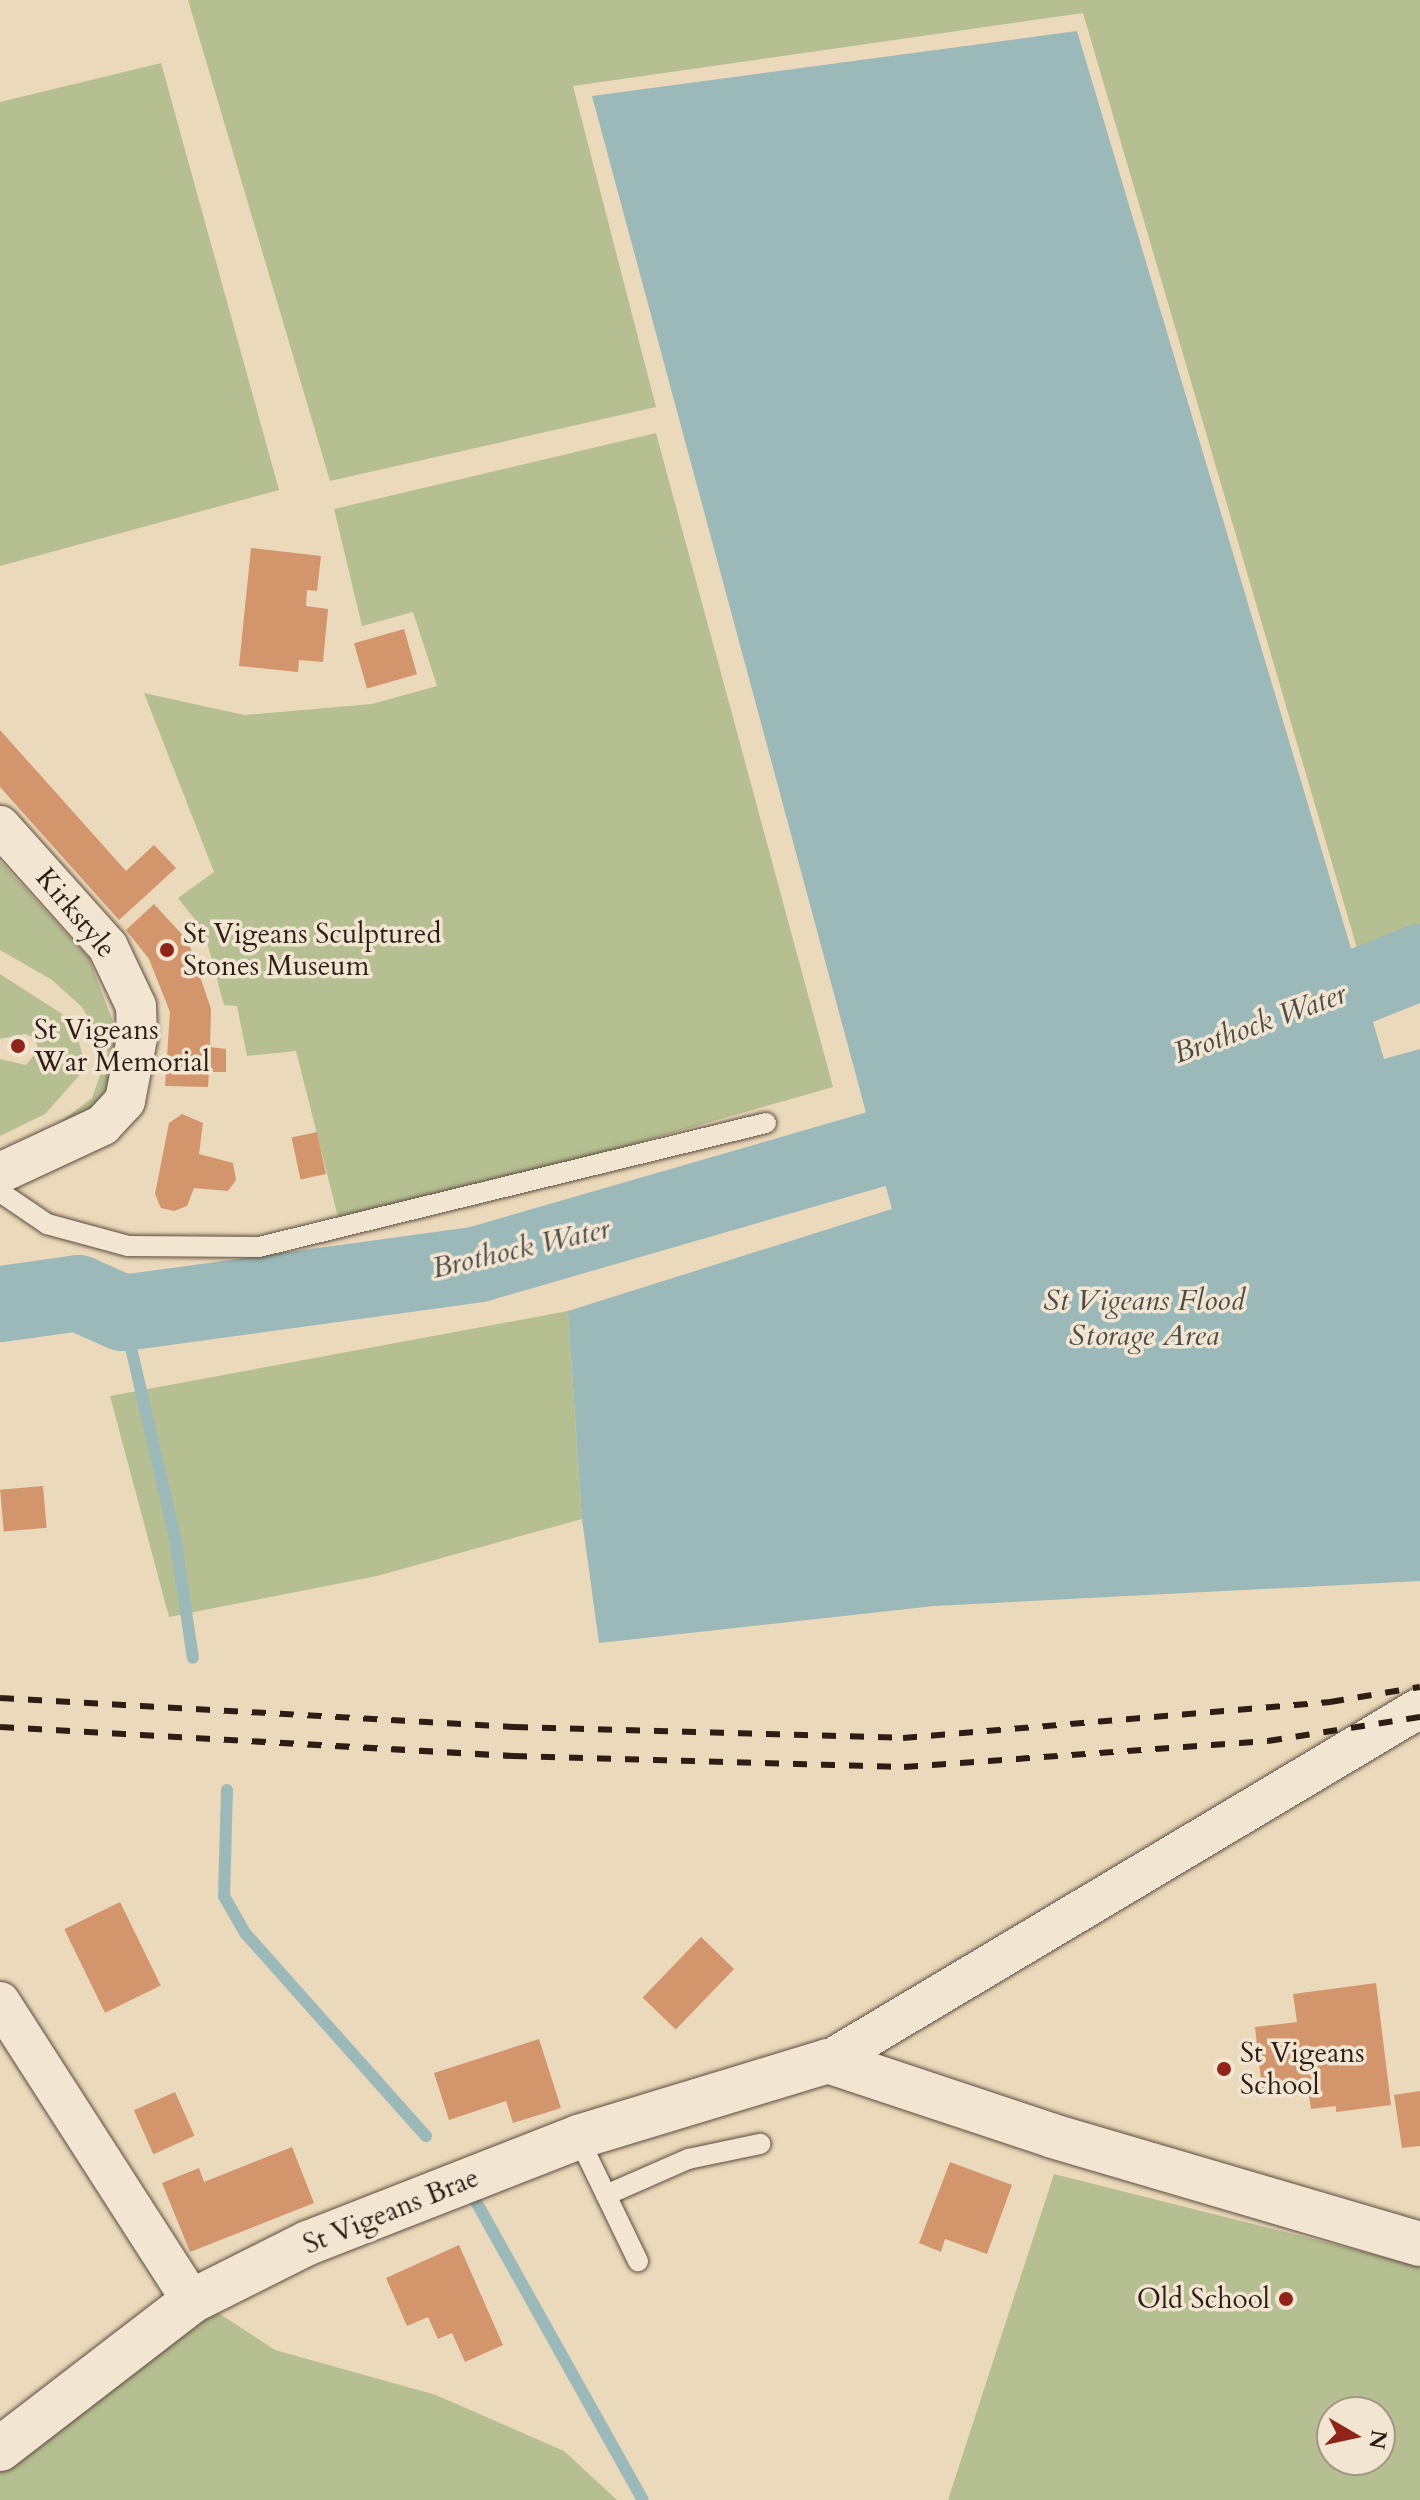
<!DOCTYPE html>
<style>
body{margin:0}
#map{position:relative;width:1420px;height:2500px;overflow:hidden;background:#ebd9bb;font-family:Cardo,serif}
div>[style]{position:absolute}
.green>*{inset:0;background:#b6bf91}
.water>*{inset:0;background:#9ab9b8}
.stream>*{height:12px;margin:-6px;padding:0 6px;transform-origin:6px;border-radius:6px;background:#9ab9b8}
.river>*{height:76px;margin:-38px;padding:0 38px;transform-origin:38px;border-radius:38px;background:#9ab9b8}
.building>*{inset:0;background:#d3956c;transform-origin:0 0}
.roads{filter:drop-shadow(0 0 2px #5c4c3e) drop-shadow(0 0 2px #5c4c3e)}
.lane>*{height:20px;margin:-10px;padding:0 10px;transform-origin:10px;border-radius:10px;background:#f2e6d3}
.street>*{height:40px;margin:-20px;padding:0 20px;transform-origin:20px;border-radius:20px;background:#f2e6d3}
.secondary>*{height:44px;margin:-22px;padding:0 22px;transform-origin:22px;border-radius:22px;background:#f2e6d3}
.rail>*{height:6px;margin-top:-3px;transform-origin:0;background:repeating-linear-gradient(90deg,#2d1d15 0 14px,transparent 0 28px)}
.dots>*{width:22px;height:22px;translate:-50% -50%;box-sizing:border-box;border:4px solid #f2e6d3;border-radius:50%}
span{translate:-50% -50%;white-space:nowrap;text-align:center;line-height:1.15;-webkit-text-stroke:7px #f2e6d3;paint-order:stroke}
.street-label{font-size:28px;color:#2d1d15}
.poi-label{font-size:28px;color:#2d1d15}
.left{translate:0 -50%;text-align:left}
.right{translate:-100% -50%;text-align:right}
.water-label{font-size:30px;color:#4e4c46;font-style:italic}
.north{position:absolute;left:1316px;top:2396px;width:80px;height:80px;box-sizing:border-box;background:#f2e6d3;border:2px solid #a39687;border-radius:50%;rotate:99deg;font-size:22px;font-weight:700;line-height:32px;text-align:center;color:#2d1d15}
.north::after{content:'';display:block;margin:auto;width:28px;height:36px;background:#8f2418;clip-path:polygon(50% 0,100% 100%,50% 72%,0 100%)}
</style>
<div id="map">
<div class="green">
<div style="clip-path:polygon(188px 0,1420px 0,1420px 927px,1359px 955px,1083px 13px,573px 86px,656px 407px,330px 481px)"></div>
<div style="clip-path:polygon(161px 63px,279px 490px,0 566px,0 102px)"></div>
<div style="clip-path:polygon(656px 433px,833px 1087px,500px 1182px,338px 1217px,296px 1051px,247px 1056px,237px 1006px,224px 1005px,204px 931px,178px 898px,214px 872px,144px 693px,244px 715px,372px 704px,437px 686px,413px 612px,362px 626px,334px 509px)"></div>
<div style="clip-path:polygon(0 861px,89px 958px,118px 1035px,114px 1076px,87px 1119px,39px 1138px,92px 1098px,108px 1053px,82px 1007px,52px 980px,0 950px)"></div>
<div style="clip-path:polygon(0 974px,73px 1021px,86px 1068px,45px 1114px,0 1136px,0 1059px,26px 1065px,38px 1050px,36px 1038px,25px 1034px,0 1039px)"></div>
<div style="clip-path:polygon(568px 1311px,582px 1519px,377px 1576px,169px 1617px,110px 1396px)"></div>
<div style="clip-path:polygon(evenodd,1054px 2174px,1420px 2266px,1420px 2500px,948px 2500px,1054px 2174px,1332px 2412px,1380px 2412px,1380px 2460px,1332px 2460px,1332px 2412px)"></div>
<div style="clip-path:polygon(209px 2307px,275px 2350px,436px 2395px,564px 2451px,617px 2500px,0 2500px,0 2456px)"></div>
</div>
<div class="water">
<div style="clip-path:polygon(1077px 31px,1384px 1059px,1420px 1049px,1420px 1581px,934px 1606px,599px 1643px,582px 1519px,568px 1311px,892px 1209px,592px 96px)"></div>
</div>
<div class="stream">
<div style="left:123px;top:1313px;width:231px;rotate:77deg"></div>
<div style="left:175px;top:1538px;width:121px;rotate:81.5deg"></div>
<div style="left:227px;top:1790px;width:106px;rotate:91.6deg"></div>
<div style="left:224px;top:1896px;width:43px;rotate:60.4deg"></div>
<div style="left:245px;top:1933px;width:272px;rotate:48.3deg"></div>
<div style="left:474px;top:2198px;width:346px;rotate:60.8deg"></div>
</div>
<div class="river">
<div style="left:1266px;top:1024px;width:166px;rotate:-21.9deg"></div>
<div style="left:0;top:1304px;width:79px;rotate:-8deg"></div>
<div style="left:78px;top:1293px;width:49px;rotate:24deg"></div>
<div style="left:123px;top:1313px;width:359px;rotate:-7.8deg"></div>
<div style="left:479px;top:1264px;width:518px;rotate:-16.13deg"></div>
</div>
<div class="building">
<div style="clip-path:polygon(251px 548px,321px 556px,317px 591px,307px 590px,306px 606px,328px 609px,323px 662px,299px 660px,298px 672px,239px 666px)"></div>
<div style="left:404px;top:629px;width:47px;height:52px;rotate:74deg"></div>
<div style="clip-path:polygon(0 730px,126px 871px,154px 845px,176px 868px,119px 920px,0 787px)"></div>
<div style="clip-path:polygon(154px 904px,188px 941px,211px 1009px,210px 1047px,226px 1049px,226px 1072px,209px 1072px,208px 1087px,165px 1086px,170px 1012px,149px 959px,126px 930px)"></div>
<div style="clip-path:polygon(182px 1114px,203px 1123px,199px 1154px,233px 1163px,236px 1180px,228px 1191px,194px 1188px,187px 1206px,174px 1211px,161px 1208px,155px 1194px,169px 1123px)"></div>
<div style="left:317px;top:1132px;width:43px;height:26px;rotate:78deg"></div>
<div style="left:43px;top:1486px;width:42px;height:43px;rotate:85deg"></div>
<div style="left:120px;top:1902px;width:93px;height:62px;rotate:64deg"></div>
<div style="left:701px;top:1937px;width:46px;height:84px;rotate:44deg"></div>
<div style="clip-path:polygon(1376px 1983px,1391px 2105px,1336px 2112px,1336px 2106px,1311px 2109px,1307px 2083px,1262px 2089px,1255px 2027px,1297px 2022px,1293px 1994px)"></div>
<div style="clip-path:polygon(539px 2039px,561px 2108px,513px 2123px,506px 2101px,449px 2120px,434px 2073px)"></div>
<div style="clip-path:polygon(1420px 2091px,1420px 2146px,1402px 2148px,1394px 2095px)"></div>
<div style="left:175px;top:2092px;width:48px;height:45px;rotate:66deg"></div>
<div style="clip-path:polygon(292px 2147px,314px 2203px,190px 2252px,162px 2183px,199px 2168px,204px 2182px)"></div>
<div style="clip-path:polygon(950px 2162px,1012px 2185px,987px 2254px,945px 2239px,941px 2252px,919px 2243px)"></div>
<div style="clip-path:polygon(459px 2245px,503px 2345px,465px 2362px,452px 2333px,438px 2339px,428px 2317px,407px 2326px,386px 2278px)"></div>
</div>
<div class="roads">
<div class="lane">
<div style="left:0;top:1192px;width:57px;rotate:34.2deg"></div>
<div style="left:47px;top:1224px;width:84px;rotate:15.2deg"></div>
<div style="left:128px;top:1246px;width:131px;rotate:0.4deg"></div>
<div style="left:259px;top:1247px;width:522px;rotate:-13.74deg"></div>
<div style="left:578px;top:2137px;width:138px;rotate:64.2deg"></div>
<div style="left:606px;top:2195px;width:90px;rotate:-23.7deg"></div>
<div style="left:688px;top:2159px;width:74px;rotate:-11.8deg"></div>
</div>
<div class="street">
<div style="left:0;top:826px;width:162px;rotate:48.2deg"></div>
<div style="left:108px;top:947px;width:65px;rotate:64.6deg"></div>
<div style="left:136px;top:1006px;width:32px;rotate:88deg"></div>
<div style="left:137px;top:1038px;width:64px;rotate:100.8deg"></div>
<div style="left:125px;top:1101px;width:33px;rotate:133deg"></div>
<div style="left:103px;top:1125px;width:114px;rotate:155deg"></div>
<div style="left:0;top:2002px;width:355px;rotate:57.3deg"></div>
<div style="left:828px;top:2061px;width:689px;rotate:-30.81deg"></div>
</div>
<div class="secondary">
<div style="left:0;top:2449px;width:242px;rotate:-37.6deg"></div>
<div style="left:192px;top:2301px;width:130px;rotate:-26.6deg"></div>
<div style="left:308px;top:2243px;width:290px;rotate:-21.4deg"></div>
<div style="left:578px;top:2137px;width:261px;rotate:-16.9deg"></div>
<div style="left:828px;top:2061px;width:237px;rotate:18.4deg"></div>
<div style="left:1053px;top:2136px;width:383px;rotate:16.4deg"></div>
</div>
</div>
<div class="rail">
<div style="left:0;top:1698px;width:515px;rotate:3.23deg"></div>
<div style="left:514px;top:1727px;width:389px;rotate:1.6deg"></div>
<div style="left:903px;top:1738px;width:429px;rotate:-4.8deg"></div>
<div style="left:1330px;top:1702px;width:91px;rotate:-9.5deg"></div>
<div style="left:0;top:1727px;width:514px;rotate:3.24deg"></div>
<div style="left:513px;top:1756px;width:391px;rotate:1.6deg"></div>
<div style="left:904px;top:1767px;width:365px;rotate:-4.1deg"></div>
<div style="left:1268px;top:1741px;width:154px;rotate:-9deg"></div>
</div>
<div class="dots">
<div style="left:167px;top:950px;background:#8f2418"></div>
<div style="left:18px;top:1046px;background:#8f2418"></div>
<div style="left:1224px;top:2069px;background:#8f2418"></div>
<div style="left:1286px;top:2299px;background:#8f2418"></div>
</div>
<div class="street-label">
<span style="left:76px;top:913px;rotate:50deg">Kirkstyle</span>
<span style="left:391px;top:2211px;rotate:-22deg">St Vigeans Brae</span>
</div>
<div class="poi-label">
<span class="left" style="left:183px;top:950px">St Vigeans Sculptured<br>Stones Museum</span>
<span class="left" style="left:34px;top:1046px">St Vigeans<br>War Memorial</span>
<span class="left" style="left:1240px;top:2069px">St Vigeans<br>School</span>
<span class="right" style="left:1270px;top:2299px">Old School</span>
</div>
<div class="water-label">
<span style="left:1260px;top:1024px;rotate:-20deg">Brothock Water</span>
<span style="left:521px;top:1249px;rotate:-13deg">Brothock Water</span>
<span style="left:1144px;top:1318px">St Vigeans Flood<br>Storage Area</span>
</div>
<div class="north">N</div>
</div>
